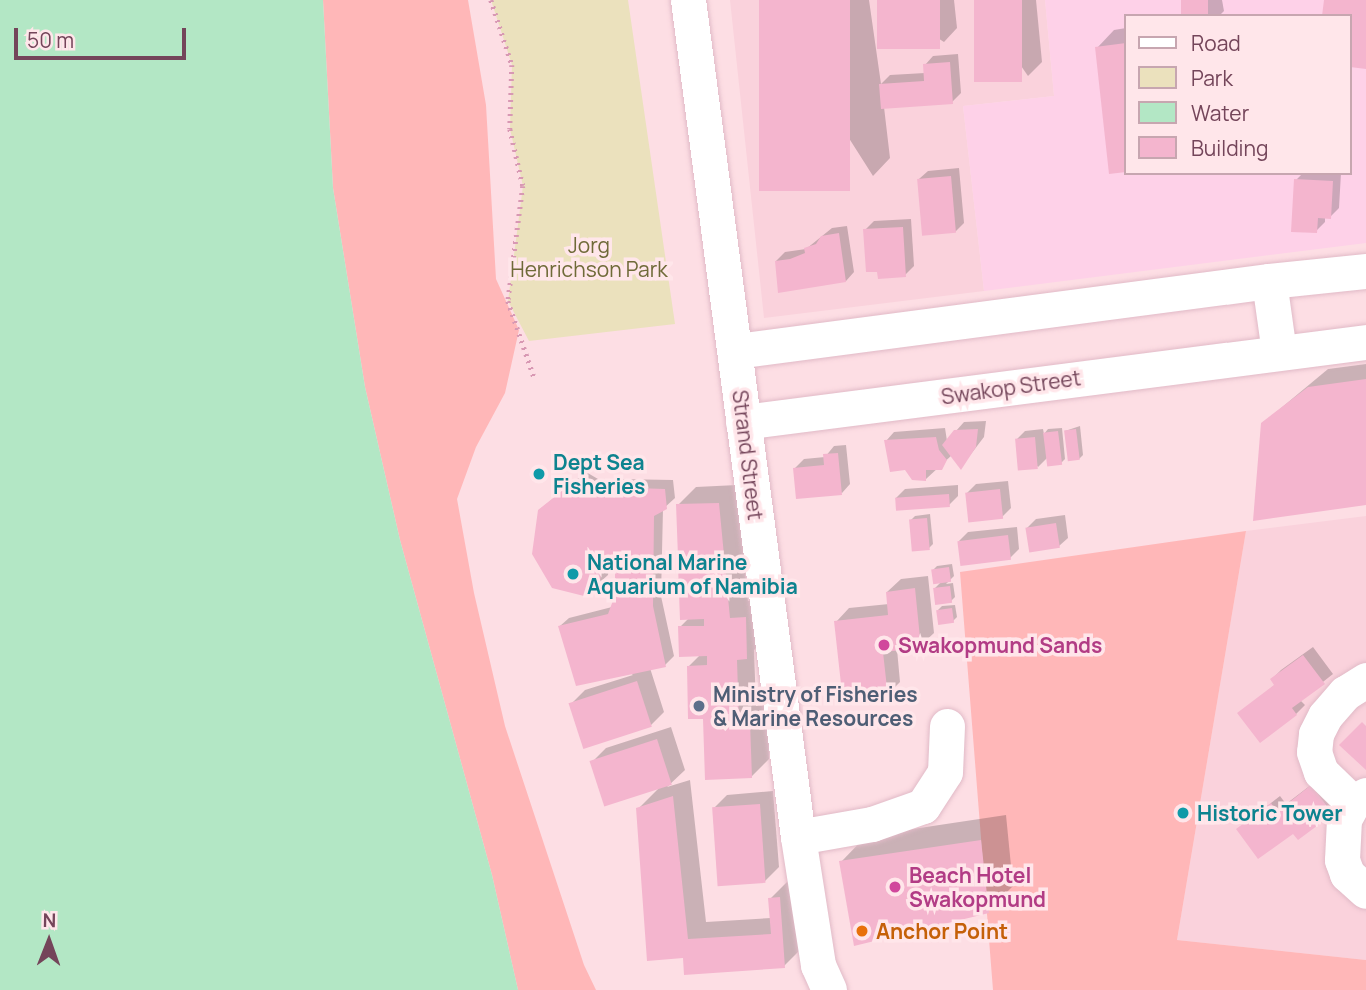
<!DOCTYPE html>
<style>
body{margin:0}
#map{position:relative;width:1366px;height:990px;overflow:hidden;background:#fddee4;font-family:Manrope,sans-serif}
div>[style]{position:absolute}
.residential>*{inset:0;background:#fad2dc}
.commercial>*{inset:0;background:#fed1e8}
.green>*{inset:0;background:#ebe1bd}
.sand>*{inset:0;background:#ffb7b8}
.water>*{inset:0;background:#b3e7c5}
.shadow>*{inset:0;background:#0003}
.building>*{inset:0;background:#f4b5ce;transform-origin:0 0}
.path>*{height:4.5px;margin-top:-2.25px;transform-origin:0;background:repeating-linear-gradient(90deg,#d898b3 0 2px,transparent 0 7px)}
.roads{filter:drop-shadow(0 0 2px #e1bac7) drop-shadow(0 0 2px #e1bac7)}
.minor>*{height:35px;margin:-17.5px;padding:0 17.5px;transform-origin:17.5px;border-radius:17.5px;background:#fff}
.dots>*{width:19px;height:19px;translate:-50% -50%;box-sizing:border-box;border:4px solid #ffe6ea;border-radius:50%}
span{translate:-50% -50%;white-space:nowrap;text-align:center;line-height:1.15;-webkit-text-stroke:7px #ffe6ea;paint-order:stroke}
.park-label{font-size:21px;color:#6f6a38}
.street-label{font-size:21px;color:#74455a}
.culture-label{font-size:21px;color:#0d838f;font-weight:700}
.left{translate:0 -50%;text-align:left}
.hotel-label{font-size:21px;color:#b23c85;font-weight:700}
.service-label{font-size:21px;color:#4e5e75;font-weight:700}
.food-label{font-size:21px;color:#c56008;font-weight:700}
.legend{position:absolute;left:1124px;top:14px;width:228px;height:161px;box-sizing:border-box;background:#ffe6ea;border:2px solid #c7a6b0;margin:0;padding:9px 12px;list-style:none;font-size:21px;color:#74455a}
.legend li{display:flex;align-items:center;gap:14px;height:35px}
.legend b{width:35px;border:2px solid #c7a6b0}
.north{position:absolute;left:14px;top:906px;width:70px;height:70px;-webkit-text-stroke:5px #ffe6ea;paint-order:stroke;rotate:1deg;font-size:19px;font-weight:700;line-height:28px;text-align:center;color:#74455a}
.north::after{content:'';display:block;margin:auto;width:24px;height:32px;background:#74455a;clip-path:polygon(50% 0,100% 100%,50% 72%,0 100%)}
.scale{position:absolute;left:14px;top:28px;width:172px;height:32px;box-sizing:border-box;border:4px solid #74455a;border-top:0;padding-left:9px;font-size:21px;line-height:24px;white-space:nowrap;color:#74455a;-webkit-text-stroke:5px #ffe6ea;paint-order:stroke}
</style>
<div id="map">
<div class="residential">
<div style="clip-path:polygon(730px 0,1045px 0,1054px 96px,963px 106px,984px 291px,764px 318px)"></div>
<div style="clip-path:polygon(1366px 516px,1366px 960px,1177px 940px,1246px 531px)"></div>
</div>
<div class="commercial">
<div style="clip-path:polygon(evenodd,1045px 0,1366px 0,1366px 243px,984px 291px,963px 106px,1054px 96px,1045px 0,1126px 16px,1350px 16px,1350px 173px,1126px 173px,1126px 16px)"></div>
</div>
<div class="green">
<div style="clip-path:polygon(491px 0,628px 0,675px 324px,529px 341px,508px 301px,523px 186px,510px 129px,512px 65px)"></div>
</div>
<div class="sand">
<div style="clip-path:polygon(323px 0,468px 0,486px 105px,496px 279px,519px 330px,505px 393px,476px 447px,457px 499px,474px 593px,505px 726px,584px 965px,596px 990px,518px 990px,492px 875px,400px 540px,365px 387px,333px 188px)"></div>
<div style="clip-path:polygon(1246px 531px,1177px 940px,1366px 960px,1366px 990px,993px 990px,960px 572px)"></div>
</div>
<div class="water">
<div style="clip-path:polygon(0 0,323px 0,333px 188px,365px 387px,400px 540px,492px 875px,518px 990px,0 990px)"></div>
</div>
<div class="shadow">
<div style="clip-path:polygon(761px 0,869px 0,881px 84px,890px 75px,925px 73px,925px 65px,933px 56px,958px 54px,961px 93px,952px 102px,884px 107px,890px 158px,873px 176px)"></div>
<div style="clip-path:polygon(879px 0,954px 0,957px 28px,944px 42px)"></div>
<div style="clip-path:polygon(976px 0,1036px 0,1042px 62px,1028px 76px)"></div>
<div style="clip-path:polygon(1183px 0,1222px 0,1224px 11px,1219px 16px,1185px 16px)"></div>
<div style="clip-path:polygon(1126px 28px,1126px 170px,1111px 172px,1097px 48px,1114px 30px)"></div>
<div style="clip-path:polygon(959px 168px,964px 223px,955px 232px,919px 179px,928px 171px)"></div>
<div style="clip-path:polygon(1303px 173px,1341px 173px,1339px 208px,1330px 217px,1325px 217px,1325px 222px,1316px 231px,1296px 180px)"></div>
<div style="clip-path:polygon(911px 219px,914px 266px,905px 275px,865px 230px,874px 221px)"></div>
<div style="clip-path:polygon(847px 226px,854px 272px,846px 281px,776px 261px,785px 252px,806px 249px,832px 228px)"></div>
<div style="clip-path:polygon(1366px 364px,1366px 503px,1262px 424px,1328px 369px)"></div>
<div style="clip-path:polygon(986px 421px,984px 437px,961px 467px,952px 455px,926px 479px,886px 441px,894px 432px,945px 428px,947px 441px,964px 422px)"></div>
<div style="clip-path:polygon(1080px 426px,1083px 455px,1079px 459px,1065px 431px)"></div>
<div style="clip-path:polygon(1062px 428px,1065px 459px,1061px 463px,1047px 458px,1038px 467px,1016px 440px,1025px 431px,1043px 429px,1044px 434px,1048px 429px)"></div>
<div style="clip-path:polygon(846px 445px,850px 484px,842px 493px,795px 468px,804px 459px,825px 457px,834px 446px)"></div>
<div style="clip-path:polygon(586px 472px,610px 486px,617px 479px,673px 480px,675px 498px,663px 509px,661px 596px,674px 656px,665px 665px,650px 668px,664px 712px,651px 725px,571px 704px,585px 690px,633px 675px,560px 626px,569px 618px,612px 607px,617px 595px,617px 560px,610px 561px,608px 575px,598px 584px,539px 510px)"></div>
<div style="clip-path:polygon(1008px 481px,1011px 508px,1002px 517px,967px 493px,976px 484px)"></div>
<div style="clip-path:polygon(737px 485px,748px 601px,763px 600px,764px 640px,754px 650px,756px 706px,768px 705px,769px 759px,751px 777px,704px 717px,688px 667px,700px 655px,680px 627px,689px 618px,680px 567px,691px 555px,678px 505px,696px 487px)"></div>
<div style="clip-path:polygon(958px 485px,958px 496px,949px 505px,896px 498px,905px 489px)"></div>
<div style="clip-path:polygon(930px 514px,933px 544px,929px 548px,911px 520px,915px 516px)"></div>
<div style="clip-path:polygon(1065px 515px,1068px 538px,1059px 546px,1027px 528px,1036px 519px)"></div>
<div style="clip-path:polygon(1017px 527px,1019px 549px,1010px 558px,959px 541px,968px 532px)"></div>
<div style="clip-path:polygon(952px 564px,954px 576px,946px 584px,953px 583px,955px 597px,951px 601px,935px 588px,942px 581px,933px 570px,937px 566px)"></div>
<div style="clip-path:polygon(928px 576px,934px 633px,920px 646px,897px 649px,900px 682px,887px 695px,836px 622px,849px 608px,889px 604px,887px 592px,901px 579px)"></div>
<div style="clip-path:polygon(955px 605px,957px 617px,953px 621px,938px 610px,942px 606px)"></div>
<div style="clip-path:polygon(1313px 647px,1333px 674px,1300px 700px,1305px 705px,1296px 714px,1240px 713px,1276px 684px,1272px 679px,1281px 670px)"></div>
<div style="clip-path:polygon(671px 727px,685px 770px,667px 787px,690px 780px,706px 922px,771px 918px,770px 899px,788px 881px,802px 948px,784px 966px,685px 956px,638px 809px,660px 787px,592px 762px,606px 748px)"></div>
<div style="clip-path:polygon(1320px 778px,1340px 804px,1293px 831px,1238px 829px,1280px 796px,1286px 804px)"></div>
<div style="clip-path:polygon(773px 791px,779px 867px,765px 881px,714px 808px,727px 795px)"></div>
<div style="clip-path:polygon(1006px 815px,1013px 886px,988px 911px,841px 862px,866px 836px)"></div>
</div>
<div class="building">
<div style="left:759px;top:0;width:91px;height:191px"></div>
<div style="left:877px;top:0;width:63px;height:49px"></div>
<div style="left:974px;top:0;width:48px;height:82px"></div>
<div style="left:1181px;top:0;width:27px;height:16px"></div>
<div style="clip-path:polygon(1324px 0,1366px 0,1366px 69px,1350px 67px,1350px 16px,1322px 16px)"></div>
<div style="clip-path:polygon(1126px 43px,1126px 172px,1109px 174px,1095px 47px)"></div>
<div style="clip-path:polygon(950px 62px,953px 104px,881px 109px,879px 84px,924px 81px,923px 64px)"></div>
<div style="left:951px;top:176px;width:57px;height:34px;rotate:85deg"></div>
<div style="clip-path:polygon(1294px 179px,1333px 181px,1331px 219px,1318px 218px,1317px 233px,1291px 232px)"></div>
<div style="clip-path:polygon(903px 227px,906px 277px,878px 279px,877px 272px,866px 272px,863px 229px)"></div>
<div style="clip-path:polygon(839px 233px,846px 282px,778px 293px,775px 261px,790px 259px,805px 253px,804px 248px,816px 244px,821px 236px)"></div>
<div style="clip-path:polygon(1366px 379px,1366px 505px,1253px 521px,1261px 423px,1308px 387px)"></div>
<div style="clip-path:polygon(978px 429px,976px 447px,961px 470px,942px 445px,954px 430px)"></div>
<div style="left:1076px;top:429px;width:31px;height:12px;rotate:83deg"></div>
<div style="left:1058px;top:431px;width:34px;height:15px;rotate:83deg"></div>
<div style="clip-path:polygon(936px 437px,939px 450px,947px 460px,942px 470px,926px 470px,926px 481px,912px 480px,905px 470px,890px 472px,884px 440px)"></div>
<div style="left:1035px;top:437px;width:32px;height:20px;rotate:85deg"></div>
<div style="clip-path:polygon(838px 453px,842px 495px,796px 499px,793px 468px,824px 465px,823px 454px)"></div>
<div style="clip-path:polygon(576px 480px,605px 496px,606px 487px,665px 489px,667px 509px,654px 516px,653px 606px,666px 667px,576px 686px,558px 626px,608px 614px,615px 595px,615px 562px,603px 563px,599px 586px,584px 596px,552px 588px,532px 554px,538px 510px)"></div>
<div style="left:1000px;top:489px;width:30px;height:35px;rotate:84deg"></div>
<div style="left:949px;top:494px;width:13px;height:54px;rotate:86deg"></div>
<div style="clip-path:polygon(719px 503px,730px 618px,746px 617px,747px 659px,737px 660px,739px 723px,750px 722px,752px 778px,705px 780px,703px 719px,688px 719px,687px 666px,707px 665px,707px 656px,679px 657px,678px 626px,704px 626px,704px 619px,680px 620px,678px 566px,696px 565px,696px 557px,678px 557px,676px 504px)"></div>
<div style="left:927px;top:518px;width:32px;height:18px;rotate:85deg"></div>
<div style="left:1056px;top:523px;width:25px;height:31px;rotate:81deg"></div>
<div style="left:1008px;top:535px;width:25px;height:51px;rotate:83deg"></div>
<div style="left:949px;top:567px;width:15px;height:18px;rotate:82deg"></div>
<div style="left:950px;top:586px;width:17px;height:17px;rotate:83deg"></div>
<div style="clip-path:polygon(915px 588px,921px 648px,883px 652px,888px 697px,843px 702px,834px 621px,888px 615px,886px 592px)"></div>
<div style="left:952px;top:608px;width:15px;height:16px;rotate:82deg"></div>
<div style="clip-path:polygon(1303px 655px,1325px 684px,1292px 708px,1297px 715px,1260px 743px,1237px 713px,1274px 685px,1270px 679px)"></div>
<div style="left:637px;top:681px;width:48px;height:72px;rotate:72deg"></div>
<div style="clip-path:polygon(1362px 722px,1366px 726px,1366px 770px,1339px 745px)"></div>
<div style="left:657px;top:739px;width:48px;height:71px;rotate:72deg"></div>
<div style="clip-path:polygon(1311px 785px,1333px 814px,1298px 840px,1293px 834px,1258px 859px,1236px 829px,1271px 803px,1277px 812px)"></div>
<div style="clip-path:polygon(673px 796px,688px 939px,771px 934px,768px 898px,780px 897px,785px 968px,684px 975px,683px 958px,647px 961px,636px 808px)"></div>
<div style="left:760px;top:804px;width:79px;height:48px;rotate:86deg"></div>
<div style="clip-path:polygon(981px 840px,989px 913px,854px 946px,839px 861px)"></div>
</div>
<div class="path">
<div style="left:491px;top:0;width:68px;rotate:72.1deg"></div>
<div style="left:512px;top:65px;width:64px;rotate:91.8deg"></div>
<div style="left:510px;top:129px;width:58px;rotate:77.2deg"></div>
<div style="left:523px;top:186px;width:116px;rotate:97.4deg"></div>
<div style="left:508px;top:301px;width:83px;rotate:71.1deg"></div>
</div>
<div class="roads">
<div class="minor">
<div style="left:688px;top:0;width:844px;rotate:82.51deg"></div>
<div style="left:798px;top:837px;width:130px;rotate:81.1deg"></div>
<div style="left:818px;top:965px;width:27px;rotate:66deg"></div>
<div style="left:1269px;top:281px;width:72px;rotate:82deg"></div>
<div style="left:736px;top:351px;width:538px;rotate:-7.48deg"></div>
<div style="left:1269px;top:281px;width:98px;rotate:-5.9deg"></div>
<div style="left:743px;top:422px;width:628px;rotate:-7.32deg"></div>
<div style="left:1366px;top:680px;width:25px;rotate:148deg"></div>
<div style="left:1345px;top:693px;width:30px;rotate:131deg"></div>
<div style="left:1325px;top:716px;width:20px;rotate:117deg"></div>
<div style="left:1316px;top:734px;width:18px;rotate:96deg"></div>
<div style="left:1314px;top:752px;width:21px;rotate:71deg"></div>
<div style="left:1321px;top:772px;width:45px;rotate:44.1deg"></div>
<div style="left:1353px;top:803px;width:15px;rotate:-32deg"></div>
<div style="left:1353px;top:803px;width:18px;rotate:119deg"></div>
<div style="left:1344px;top:819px;width:41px;rotate:92.8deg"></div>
<div style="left:1342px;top:860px;width:15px;rotate:70deg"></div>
<div style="left:1347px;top:874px;width:25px;rotate:42deg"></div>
<div style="left:798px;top:837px;width:75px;rotate:-10deg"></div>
<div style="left:872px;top:824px;width:54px;rotate:-19.4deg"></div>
<div style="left:923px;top:806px;width:40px;rotate:-57.1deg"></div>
<div style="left:945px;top:772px;width:46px;rotate:-87.5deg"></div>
</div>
</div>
<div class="dots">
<div style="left:539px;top:474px;background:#0f9aa8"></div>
<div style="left:573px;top:574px;background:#0f9aa8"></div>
<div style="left:884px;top:645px;background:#d1479c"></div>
<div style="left:699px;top:706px;background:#5c6f8a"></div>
<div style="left:1183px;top:813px;background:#0f9aa8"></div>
<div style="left:895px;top:887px;background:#d1479c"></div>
<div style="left:862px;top:931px;background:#e8710a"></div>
</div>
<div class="park-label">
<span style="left:589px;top:257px">Jorg<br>Henrichson Park</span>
</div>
<div class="street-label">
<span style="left:1011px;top:387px;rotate:-8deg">Swakop Street</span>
<span style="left:748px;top:455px;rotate:83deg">Strand Street</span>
</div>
<div class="culture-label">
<span class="left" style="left:553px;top:474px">Dept Sea<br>Fisheries</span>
<span class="left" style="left:587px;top:574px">National Marine<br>Aquarium of Namibia</span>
<span class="left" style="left:1197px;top:813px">Historic Tower</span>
</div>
<div class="hotel-label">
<span class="left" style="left:898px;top:645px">Swakopmund Sands</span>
<span class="left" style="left:909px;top:887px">Beach Hotel<br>Swakopmund</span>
</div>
<div class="service-label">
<span class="left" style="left:713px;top:706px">Ministry of Fisheries<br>&amp; Marine Resources</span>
</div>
<div class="food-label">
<span class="left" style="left:876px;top:931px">Anchor Point</span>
</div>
<ul class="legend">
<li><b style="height:9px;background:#fff"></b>Road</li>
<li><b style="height:19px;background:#ebe1bd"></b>Park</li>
<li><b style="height:19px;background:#b3e7c5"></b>Water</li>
<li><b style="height:19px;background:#f4b5ce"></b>Building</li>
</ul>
<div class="north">N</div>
<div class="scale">50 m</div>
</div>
